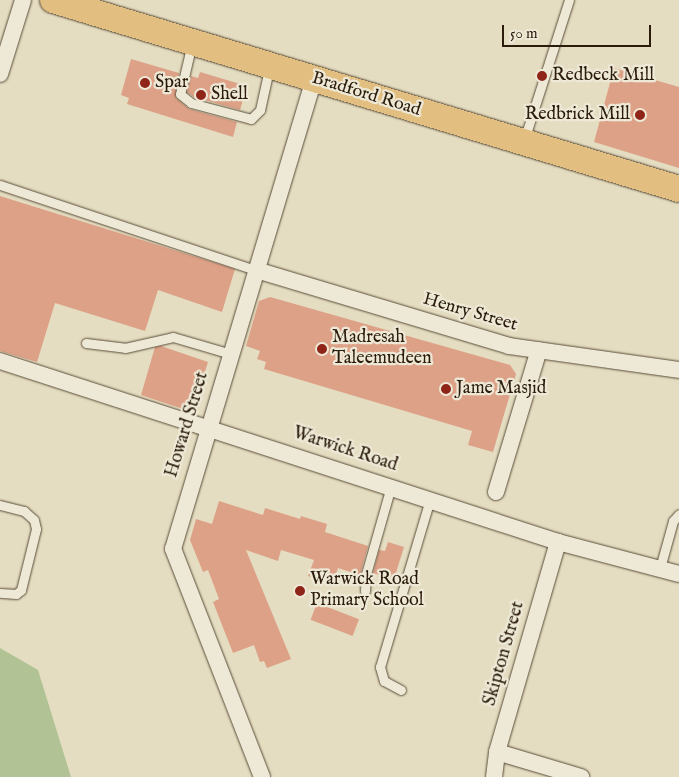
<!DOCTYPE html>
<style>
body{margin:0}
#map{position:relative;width:679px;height:777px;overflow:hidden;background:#e5ddc1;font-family:"IM FELL English",serif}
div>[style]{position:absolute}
.green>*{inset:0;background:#b1c295}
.building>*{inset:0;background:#dda187;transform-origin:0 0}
.roads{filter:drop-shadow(0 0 1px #5a4c38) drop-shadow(0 0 1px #5a4c38)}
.lane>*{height:9px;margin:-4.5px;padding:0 4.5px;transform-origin:4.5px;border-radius:4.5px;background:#eee9d7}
.street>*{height:16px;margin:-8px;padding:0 8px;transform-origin:8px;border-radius:8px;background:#eee9d7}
.primary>*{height:26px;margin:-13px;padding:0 13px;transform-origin:13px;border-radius:13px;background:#e2be80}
.dots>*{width:14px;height:14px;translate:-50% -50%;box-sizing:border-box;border:2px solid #eee9d7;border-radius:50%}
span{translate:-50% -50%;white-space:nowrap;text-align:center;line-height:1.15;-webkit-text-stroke:4.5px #eee9d7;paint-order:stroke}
.poi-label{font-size:18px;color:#2b1b0a}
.left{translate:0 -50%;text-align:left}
.right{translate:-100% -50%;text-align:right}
.street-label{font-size:18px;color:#2b1b0a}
.scale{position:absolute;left:502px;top:25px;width:149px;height:22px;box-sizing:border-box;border:2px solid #2b1b0a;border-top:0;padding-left:6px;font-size:15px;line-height:18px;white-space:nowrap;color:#2b1b0a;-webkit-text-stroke:4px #eee9d7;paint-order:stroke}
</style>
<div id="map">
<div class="green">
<div style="clip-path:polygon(0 648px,38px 670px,71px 777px,0 777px)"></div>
</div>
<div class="building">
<div style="clip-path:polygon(131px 59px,179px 73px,176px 98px,189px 109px,237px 122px,233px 137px,127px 104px,129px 98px,121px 95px)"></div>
<div style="clip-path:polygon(614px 68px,679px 87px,679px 168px,594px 142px)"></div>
<div style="clip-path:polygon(200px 72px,247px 86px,240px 110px,194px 97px,187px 92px,191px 76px,198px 78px)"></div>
<div style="clip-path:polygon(0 196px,235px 269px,222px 312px,158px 290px,145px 331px,55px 303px,37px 362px,0 351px)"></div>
<div style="clip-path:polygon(270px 297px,510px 365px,516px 374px,493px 452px,468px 445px,472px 431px,264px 369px,266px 362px,257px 359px,260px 351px,246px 346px,259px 301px)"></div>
<div style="clip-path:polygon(161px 346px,208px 362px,192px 412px,141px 395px,155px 347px)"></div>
<div style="clip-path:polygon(219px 501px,263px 515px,265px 508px,300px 519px,301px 516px,327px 524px,325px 532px,368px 546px,360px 575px,338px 568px,332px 584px,308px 576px,314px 560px,281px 550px,278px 561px,246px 550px,291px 659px,267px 668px,264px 661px,260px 662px,254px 645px,233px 653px,213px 602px,219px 599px,208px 570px,203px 572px,190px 540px,196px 519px,212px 524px)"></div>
<div style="clip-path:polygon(388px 542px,404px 547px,394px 579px,373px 573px,379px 550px,385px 551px)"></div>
<div style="left:317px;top:603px;width:45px;height:18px;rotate:21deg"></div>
</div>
<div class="roads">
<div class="lane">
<div style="left:192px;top:43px;width:52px;rotate:103.2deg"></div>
<div style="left:180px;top:94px;width:14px;rotate:39deg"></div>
<div style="left:191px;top:103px;width:62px;rotate:14.9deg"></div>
<div style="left:251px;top:119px;width:13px;rotate:-45deg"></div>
<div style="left:260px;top:110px;width:42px;rotate:-77.6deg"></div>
<div style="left:524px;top:140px;width:147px;rotate:-72.2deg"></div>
<div style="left:0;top:185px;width:270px;rotate:18.4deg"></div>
<div style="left:86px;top:343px;width:39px;rotate:7deg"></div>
<div style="left:125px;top:348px;width:49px;rotate:-12.9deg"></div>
<div style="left:173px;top:337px;width:60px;rotate:16.3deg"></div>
<div style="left:0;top:505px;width:25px;rotate:14deg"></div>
<div style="left:24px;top:511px;width:13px;rotate:42deg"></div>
<div style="left:34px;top:520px;width:9px;rotate:77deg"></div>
<div style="left:36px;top:529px;width:63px;rotate:103.8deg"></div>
<div style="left:21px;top:590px;width:6px;rotate:141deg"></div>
<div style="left:16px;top:594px;width:16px;rotate:-176deg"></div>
<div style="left:660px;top:568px;width:49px;rotate:-74.5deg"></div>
<div style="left:673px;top:521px;width:9px;rotate:-49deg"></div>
<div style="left:365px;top:591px;width:17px;rotate:-87deg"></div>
<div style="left:366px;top:574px;width:91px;rotate:-74.1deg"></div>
<div style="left:401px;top:690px;width:19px;rotate:-152deg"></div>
<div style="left:384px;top:681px;width:15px;rotate:-106deg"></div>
<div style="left:380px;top:667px;width:175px;rotate:-73.4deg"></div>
</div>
<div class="street">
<div style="left:0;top:74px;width:77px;rotate:-72.7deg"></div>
<div style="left:256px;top:270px;width:264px;rotate:16.7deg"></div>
<div style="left:509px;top:346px;width:172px;rotate:8deg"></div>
<div style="left:0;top:361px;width:587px;rotate:17.97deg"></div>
<div style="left:558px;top:542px;width:125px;rotate:14.8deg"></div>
<div style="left:496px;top:492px;width:148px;rotate:-73.2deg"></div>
<div style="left:497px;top:752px;width:88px;rotate:16.6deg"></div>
<div style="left:262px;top:777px;width:245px;rotate:-111.3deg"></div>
<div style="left:173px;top:549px;width:491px;rotate:-73.3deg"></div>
<div style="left:494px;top:777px;width:25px;rotate:-83deg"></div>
<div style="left:497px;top:752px;width:219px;rotate:-73.8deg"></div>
</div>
<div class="primary">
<div style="left:53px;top:0;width:654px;rotate:16.8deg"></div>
</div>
</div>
<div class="dots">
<div style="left:542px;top:76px;background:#8f2418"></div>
<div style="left:145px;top:83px;background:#8f2418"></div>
<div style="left:201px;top:95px;background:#8f2418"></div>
<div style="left:640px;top:115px;background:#8f2418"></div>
<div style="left:322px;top:349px;background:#8f2418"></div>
<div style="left:446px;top:389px;background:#8f2418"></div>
<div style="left:300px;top:591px;background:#8f2418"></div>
</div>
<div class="poi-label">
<span class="left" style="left:552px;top:76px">Redbeck Mill</span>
<span class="left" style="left:155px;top:83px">Spar</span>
<span class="left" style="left:211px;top:95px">Shell</span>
<span class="right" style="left:630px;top:115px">Redbrick Mill</span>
<span class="left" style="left:332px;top:349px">Madresah<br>Taleemudeen</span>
<span class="left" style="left:456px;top:389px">Jame Masjid</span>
<span class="left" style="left:310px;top:591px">Warwick Road<br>Primary School</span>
</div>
<div class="street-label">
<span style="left:366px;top:95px;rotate:17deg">Bradford Road</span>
<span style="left:470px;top:313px;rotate:16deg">Henry Street</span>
<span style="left:188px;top:425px;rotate:-73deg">Howard Street</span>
<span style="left:345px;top:450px;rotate:18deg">Warwick Road</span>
<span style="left:505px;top:654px;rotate:-74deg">Skipton Street</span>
</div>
<div class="scale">50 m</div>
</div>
